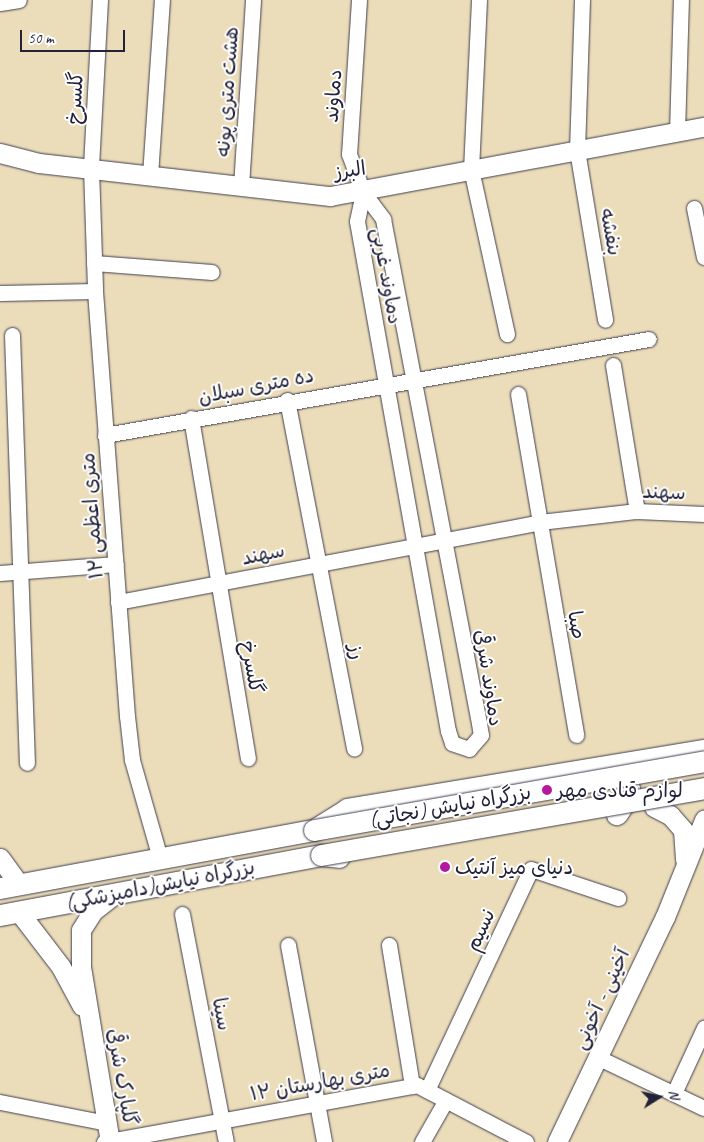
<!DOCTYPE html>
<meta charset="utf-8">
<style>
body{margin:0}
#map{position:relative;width:704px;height:1142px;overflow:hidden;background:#ecddba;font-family:Caveat,"Playpen Sans Arabic",sans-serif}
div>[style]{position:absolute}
.roads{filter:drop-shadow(0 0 1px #403e4e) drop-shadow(0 0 1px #403e4e)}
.minor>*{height:15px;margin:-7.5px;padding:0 7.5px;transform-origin:7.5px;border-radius:7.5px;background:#fff}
.major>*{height:19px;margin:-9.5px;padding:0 9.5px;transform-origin:9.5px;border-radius:9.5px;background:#fff}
.highway>*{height:21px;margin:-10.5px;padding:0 10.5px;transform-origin:10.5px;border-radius:10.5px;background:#fff}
.bridges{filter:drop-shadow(0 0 1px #403e4e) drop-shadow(0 0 1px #403e4e)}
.highway-bridge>*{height:21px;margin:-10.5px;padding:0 10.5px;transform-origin:10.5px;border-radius:10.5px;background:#fff}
.dots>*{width:14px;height:14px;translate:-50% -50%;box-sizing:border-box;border:2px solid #fff;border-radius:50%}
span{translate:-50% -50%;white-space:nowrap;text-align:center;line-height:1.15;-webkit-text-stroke:4px #fff;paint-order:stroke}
.street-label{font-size:20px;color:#22223b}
.poi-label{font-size:20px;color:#22223b}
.left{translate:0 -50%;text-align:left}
.north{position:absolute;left:634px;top:1072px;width:50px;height:50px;-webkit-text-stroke:4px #fff;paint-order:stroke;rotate:80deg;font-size:14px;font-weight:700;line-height:20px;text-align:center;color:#22223b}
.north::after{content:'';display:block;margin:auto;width:18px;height:22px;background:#22223b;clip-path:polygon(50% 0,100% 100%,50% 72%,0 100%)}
.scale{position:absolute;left:20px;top:30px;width:105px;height:22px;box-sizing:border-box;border:2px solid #22223b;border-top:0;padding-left:6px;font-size:15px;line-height:18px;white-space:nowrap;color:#22223b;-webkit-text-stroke:4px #fff;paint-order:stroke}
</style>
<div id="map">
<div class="roads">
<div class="minor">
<div style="left:100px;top:0;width:168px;rotate:93.1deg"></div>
<div style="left:91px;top:168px;width:123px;rotate:88.1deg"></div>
<div style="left:95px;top:291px;width:426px;rotate:85.7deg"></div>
<div style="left:127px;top:716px;width:44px;rotate:83.5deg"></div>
<div style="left:132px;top:760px;width:102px;rotate:74.1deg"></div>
<div style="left:359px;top:0;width:154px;rotate:93.7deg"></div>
<div style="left:349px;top:154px;width:40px;rotate:69.8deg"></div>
<div style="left:363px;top:192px;width:34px;rotate:53deg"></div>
<div style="left:383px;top:219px;width:513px;rotate:79.22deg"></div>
<div style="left:479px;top:723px;width:12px;rotate:81deg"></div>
<div style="left:481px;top:735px;width:18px;rotate:131deg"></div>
<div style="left:469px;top:749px;width:18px;rotate:-161deg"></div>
<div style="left:452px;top:743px;width:13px;rotate:-108deg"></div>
<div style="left:448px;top:731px;width:518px;rotate:-100.12deg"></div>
<div style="left:357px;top:221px;width:30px;rotate:-78deg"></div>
<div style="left:479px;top:0;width:169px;rotate:92.7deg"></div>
<div style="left:471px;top:169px;width:169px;rotate:77.7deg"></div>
<div style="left:582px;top:0;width:150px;rotate:91.9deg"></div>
<div style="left:577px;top:150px;width:172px;rotate:80.6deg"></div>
<div style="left:0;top:3px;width:19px;rotate:-9deg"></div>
<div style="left:677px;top:132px;width:132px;rotate:-88.3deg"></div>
<div style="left:150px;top:175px;width:175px;rotate:-86.1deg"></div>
<div style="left:241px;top:186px;width:186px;rotate:-86.3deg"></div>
<div style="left:694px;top:208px;width:50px;rotate:78.5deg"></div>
<div style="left:94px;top:263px;width:118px;rotate:4.4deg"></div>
<div style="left:0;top:293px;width:95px;rotate:-1.2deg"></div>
<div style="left:12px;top:335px;width:428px;rotate:88deg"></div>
<div style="left:613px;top:365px;width:148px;rotate:80.7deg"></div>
<div style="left:518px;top:394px;width:346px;rotate:80.3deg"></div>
<div style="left:287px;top:400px;width:355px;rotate:79.1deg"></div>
<div style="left:191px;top:418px;width:345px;rotate:80.5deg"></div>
<div style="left:105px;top:435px;width:552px;rotate:-10.01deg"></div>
<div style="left:0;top:573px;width:116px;rotate:-4.4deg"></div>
<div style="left:118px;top:602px;width:430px;rotate:-10.7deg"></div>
<div style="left:540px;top:522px;width:98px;rotate:-6.5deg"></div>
<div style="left:637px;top:511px;width:67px;rotate:2.6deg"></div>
<div style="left:182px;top:914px;width:232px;rotate:79.1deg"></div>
<div style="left:288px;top:945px;width:200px;rotate:79.6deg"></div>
<div style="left:389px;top:945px;width:143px;rotate:80.7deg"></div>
<div style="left:599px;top:1058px;width:116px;rotate:25.5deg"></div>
<div style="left:427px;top:1090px;width:244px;rotate:-64.8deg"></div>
<div style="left:531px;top:869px;width:92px;rotate:18.4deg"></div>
<div style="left:674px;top:1093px;width:72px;rotate:-65.2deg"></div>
<div style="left:0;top:1102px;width:109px;rotate:11.1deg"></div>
<div style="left:104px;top:1142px;width:318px;rotate:-10.3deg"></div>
<div style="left:417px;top:1085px;width:123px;rotate:27.6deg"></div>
<div style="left:422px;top:1142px;width:48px;rotate:-60.3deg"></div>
</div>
<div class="major">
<div style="left:0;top:153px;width:40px;rotate:14.4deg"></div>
<div style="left:39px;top:163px;width:293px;rotate:6.5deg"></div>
<div style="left:330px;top:196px;width:380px;rotate:-10.5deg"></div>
<div style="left:654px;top:807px;width:18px;rotate:27deg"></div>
<div style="left:670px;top:815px;width:20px;rotate:49deg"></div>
<div style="left:683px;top:830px;width:30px;rotate:86deg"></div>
<div style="left:0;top:858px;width:32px;rotate:54deg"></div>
<div style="left:19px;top:912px;width:69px;rotate:52.6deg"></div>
<div style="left:61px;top:967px;width:44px;rotate:61.7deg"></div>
<div style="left:110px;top:1142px;width:177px;rotate:-99.4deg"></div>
<div style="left:81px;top:967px;width:37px;rotate:-90deg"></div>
<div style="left:81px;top:930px;width:22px;rotate:-58deg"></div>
<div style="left:93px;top:911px;width:28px;rotate:-38deg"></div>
<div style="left:557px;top:1142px;width:250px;rotate:-64.4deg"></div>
<div style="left:665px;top:917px;width:105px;rotate:-68.1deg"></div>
</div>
<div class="highway">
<div style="left:605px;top:768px;width:13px;rotate:23deg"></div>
<div style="left:617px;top:773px;width:19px;rotate:51deg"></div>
<div style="left:629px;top:788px;width:8px;rotate:90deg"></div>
<div style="left:629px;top:796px;width:22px;rotate:124deg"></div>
<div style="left:0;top:888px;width:319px;rotate:-10.5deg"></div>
<div style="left:314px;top:830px;width:39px;rotate:-32deg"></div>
<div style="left:347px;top:809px;width:362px;rotate:-9.4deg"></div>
<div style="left:0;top:915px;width:327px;rotate:-10.6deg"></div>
<div style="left:321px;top:855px;width:18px;rotate:6deg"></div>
</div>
</div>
<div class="bridges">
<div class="highway-bridge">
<div style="left:314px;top:830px;width:396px;rotate:-10deg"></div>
<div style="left:321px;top:855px;width:389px;rotate:-9.9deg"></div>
</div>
</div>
<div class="dots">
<div style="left:547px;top:790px;background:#b5179e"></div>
<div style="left:445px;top:867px;background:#b5179e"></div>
</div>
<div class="street-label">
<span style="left:227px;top:92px;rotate:-86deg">هشت متری پونه</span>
<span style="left:333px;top:96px;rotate:-86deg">دماوند</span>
<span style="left:75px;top:98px;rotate:-87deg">گلسرخ</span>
<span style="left:350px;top:170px;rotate:-8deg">البرز</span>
<span style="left:611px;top:232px;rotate:80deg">بنفشه</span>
<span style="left:387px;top:276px;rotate:80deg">دماوند غربی</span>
<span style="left:256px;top:386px;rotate:-11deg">ده متری سبلان</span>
<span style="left:664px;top:492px;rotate:2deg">سهند</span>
<span style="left:92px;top:516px;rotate:-94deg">۱۲ متری اعظمی</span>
<span style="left:263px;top:554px;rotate:-12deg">سهند</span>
<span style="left:577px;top:625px;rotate:80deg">صبا</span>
<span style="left:357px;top:652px;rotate:80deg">رز</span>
<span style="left:252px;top:667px;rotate:80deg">گلسرخ</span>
<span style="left:489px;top:678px;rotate:81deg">دماوند شرقی</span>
<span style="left:450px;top:806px;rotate:-10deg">بزرگراه نیایش (نجاتی)</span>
<span style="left:160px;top:885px;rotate:-11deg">بزرگراه نیایش(دامپزشکی)</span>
<span style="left:480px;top:930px;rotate:-65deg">نسیم</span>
<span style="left:601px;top:999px;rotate:-65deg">آخینی - آخونی</span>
<span style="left:222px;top:1014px;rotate:79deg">سینا</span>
<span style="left:122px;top:1077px;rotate:80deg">گلپارک شرقی</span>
<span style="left:320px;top:1082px;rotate:-10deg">۱۲ متری بهارستان</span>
</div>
<div class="poi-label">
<span class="left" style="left:557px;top:790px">لوازم قنادی مهر</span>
<span class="left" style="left:455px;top:867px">دنیای میز آنتیک</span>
</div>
<div class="north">N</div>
<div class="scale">50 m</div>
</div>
